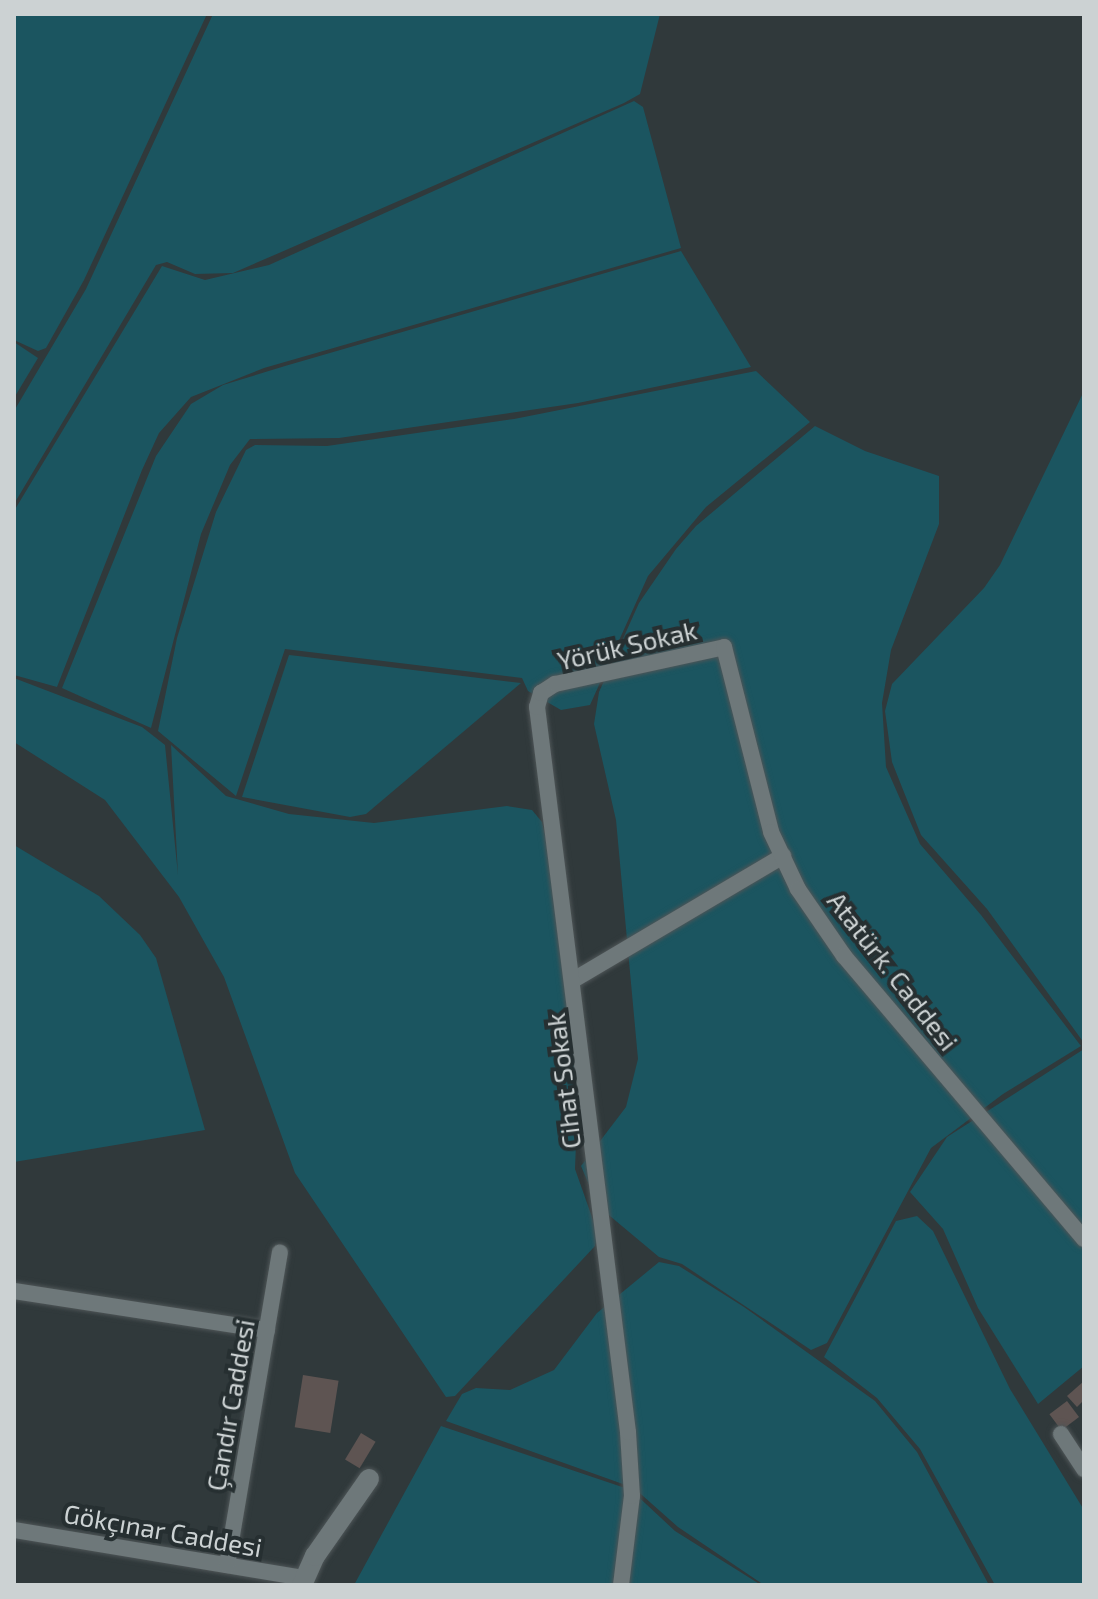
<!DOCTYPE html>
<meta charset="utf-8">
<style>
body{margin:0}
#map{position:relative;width:1098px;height:1599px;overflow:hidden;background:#30393b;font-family:"Exo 2",sans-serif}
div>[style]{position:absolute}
.green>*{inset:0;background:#1b5560}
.building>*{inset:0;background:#5e5452;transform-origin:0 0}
.roads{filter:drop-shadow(0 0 2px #4e5557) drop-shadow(0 0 2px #4e5557)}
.street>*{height:16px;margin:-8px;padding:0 8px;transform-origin:8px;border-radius:8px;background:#6e787a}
.secondary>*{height:20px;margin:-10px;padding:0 10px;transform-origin:10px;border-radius:10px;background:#6e787a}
span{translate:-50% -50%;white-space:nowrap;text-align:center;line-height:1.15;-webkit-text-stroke:8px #262f31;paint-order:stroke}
.street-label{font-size:26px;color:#ccd2d3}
.frame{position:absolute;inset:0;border:16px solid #ccd2d3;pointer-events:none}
</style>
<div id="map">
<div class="green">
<div style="clip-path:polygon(14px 14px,207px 14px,84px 280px,46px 348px,38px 351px,14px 340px)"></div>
<div style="clip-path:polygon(213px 14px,660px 14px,640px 94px,624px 103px,233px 273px,195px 274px,167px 262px,156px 265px,14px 504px,14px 411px,86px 289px)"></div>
<div style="clip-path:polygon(634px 101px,643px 107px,681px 248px,264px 368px,191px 397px,159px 433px,142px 470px,57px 687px,14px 675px,14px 511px,162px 266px,205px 280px,269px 265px)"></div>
<div style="clip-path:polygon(681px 251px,751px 367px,578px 403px,339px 438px,250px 439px,230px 465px,201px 534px,151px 728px,62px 688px,156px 456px,191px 404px,223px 385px,285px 366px)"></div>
<div style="clip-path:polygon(14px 342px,38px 358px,14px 398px)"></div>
<div style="clip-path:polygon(756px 371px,810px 422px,706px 507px,648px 576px,590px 705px,561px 710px,528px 691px,522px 678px,285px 649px,236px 796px,158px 731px,177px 638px,216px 512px,246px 450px,255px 445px,327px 446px,514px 419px)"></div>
<div style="clip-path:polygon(1084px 391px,1084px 1043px,987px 909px,921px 835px,892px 762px,885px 711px,892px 684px,984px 588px,1000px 565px)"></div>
<div style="clip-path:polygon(815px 426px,865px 451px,939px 476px,939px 524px,891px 650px,882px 703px,886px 767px,920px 844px,981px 915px,1081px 1046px,1003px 1094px,931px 1148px,827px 1343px,811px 1350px,682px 1264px,659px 1257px,598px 1206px,581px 1166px,626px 1107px,638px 1059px,616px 820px,594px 724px,599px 692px,639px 603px,676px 549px,696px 526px)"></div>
<div style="clip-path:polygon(289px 655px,298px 656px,521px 683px,366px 814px,350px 817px,242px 797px)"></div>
<div style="clip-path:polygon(14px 678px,142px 727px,165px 745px,178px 875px,171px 745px,226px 796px,289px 814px,374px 823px,507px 806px,532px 810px,542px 822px,577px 970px,581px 1015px,575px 1169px,598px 1234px,595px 1246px,455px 1396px,446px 1397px,295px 1173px,224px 977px,179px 897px,105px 800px,14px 742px)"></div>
<div style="clip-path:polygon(14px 845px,99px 896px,140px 935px,156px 958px,205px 1130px,14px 1162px)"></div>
<div style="clip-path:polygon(1084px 1049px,1084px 1366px,1038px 1404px,978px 1308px,943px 1229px,910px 1192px,947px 1137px)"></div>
<div style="clip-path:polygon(917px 1216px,933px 1231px,1010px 1389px,1084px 1510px,1084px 1585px,995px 1585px,920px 1449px,877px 1398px,824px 1357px,896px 1221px)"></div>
<div style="clip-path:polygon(659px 1262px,679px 1266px,744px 1307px,875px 1401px,917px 1452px,989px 1585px,764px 1585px,678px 1527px,634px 1488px,446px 1421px,462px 1394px,476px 1388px,510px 1390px,554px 1370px,597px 1313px)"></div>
<div style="clip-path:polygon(441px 1426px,631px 1490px,675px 1531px,761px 1585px,354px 1585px)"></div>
</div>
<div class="building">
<div style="left:303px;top:1375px;width:36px;height:53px;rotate:9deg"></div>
<div style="clip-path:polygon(1084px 1381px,1084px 1400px,1077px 1407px,1067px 1396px)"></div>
<div style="left:1067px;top:1401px;width:20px;height:22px;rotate:53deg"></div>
<div style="left:361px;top:1433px;width:17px;height:31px;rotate:31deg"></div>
</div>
<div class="roads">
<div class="street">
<div style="left:575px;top:979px;width:242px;rotate:-30.6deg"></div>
<div style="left:14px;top:1291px;width:256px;rotate:8.8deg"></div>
<div style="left:1061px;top:1434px;width:42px;rotate:56.7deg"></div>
<div style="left:14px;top:1530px;width:294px;rotate:9.4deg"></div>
<div style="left:227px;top:1565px;width:317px;rotate:-80.4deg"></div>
<div style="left:621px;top:1585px;width:90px;rotate:-83deg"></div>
<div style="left:632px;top:1496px;width:64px;rotate:-93.6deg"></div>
<div style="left:628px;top:1432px;width:731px;rotate:-97.15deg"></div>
<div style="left:537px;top:707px;width:15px;rotate:-74deg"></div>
<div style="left:541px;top:693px;width:17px;rotate:-33deg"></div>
<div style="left:555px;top:684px;width:173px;rotate:-12.3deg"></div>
<div style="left:724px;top:647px;width:191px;rotate:75.7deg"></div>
<div style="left:771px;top:832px;width:63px;rotate:64.7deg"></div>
<div style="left:798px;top:889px;width:81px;rotate:55.5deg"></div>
<div style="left:844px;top:956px;width:371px;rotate:49.7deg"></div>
</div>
<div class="secondary">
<div style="left:302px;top:1585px;width:32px;rotate:-66deg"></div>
<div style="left:315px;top:1556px;width:94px;rotate:-55deg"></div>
</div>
</div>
<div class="street-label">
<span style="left:627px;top:645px;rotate:-13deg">Yörük Sokak</span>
<span style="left:893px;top:971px;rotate:52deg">Atatürk. Caddesi</span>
<span style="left:563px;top:1081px;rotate:-97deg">Cihat Sokak</span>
<span style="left:230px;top:1405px;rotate:-80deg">Çandır Caddesi</span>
<span style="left:163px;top:1530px;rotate:10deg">Gökçınar Caddesi</span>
</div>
<div class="frame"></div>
</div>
